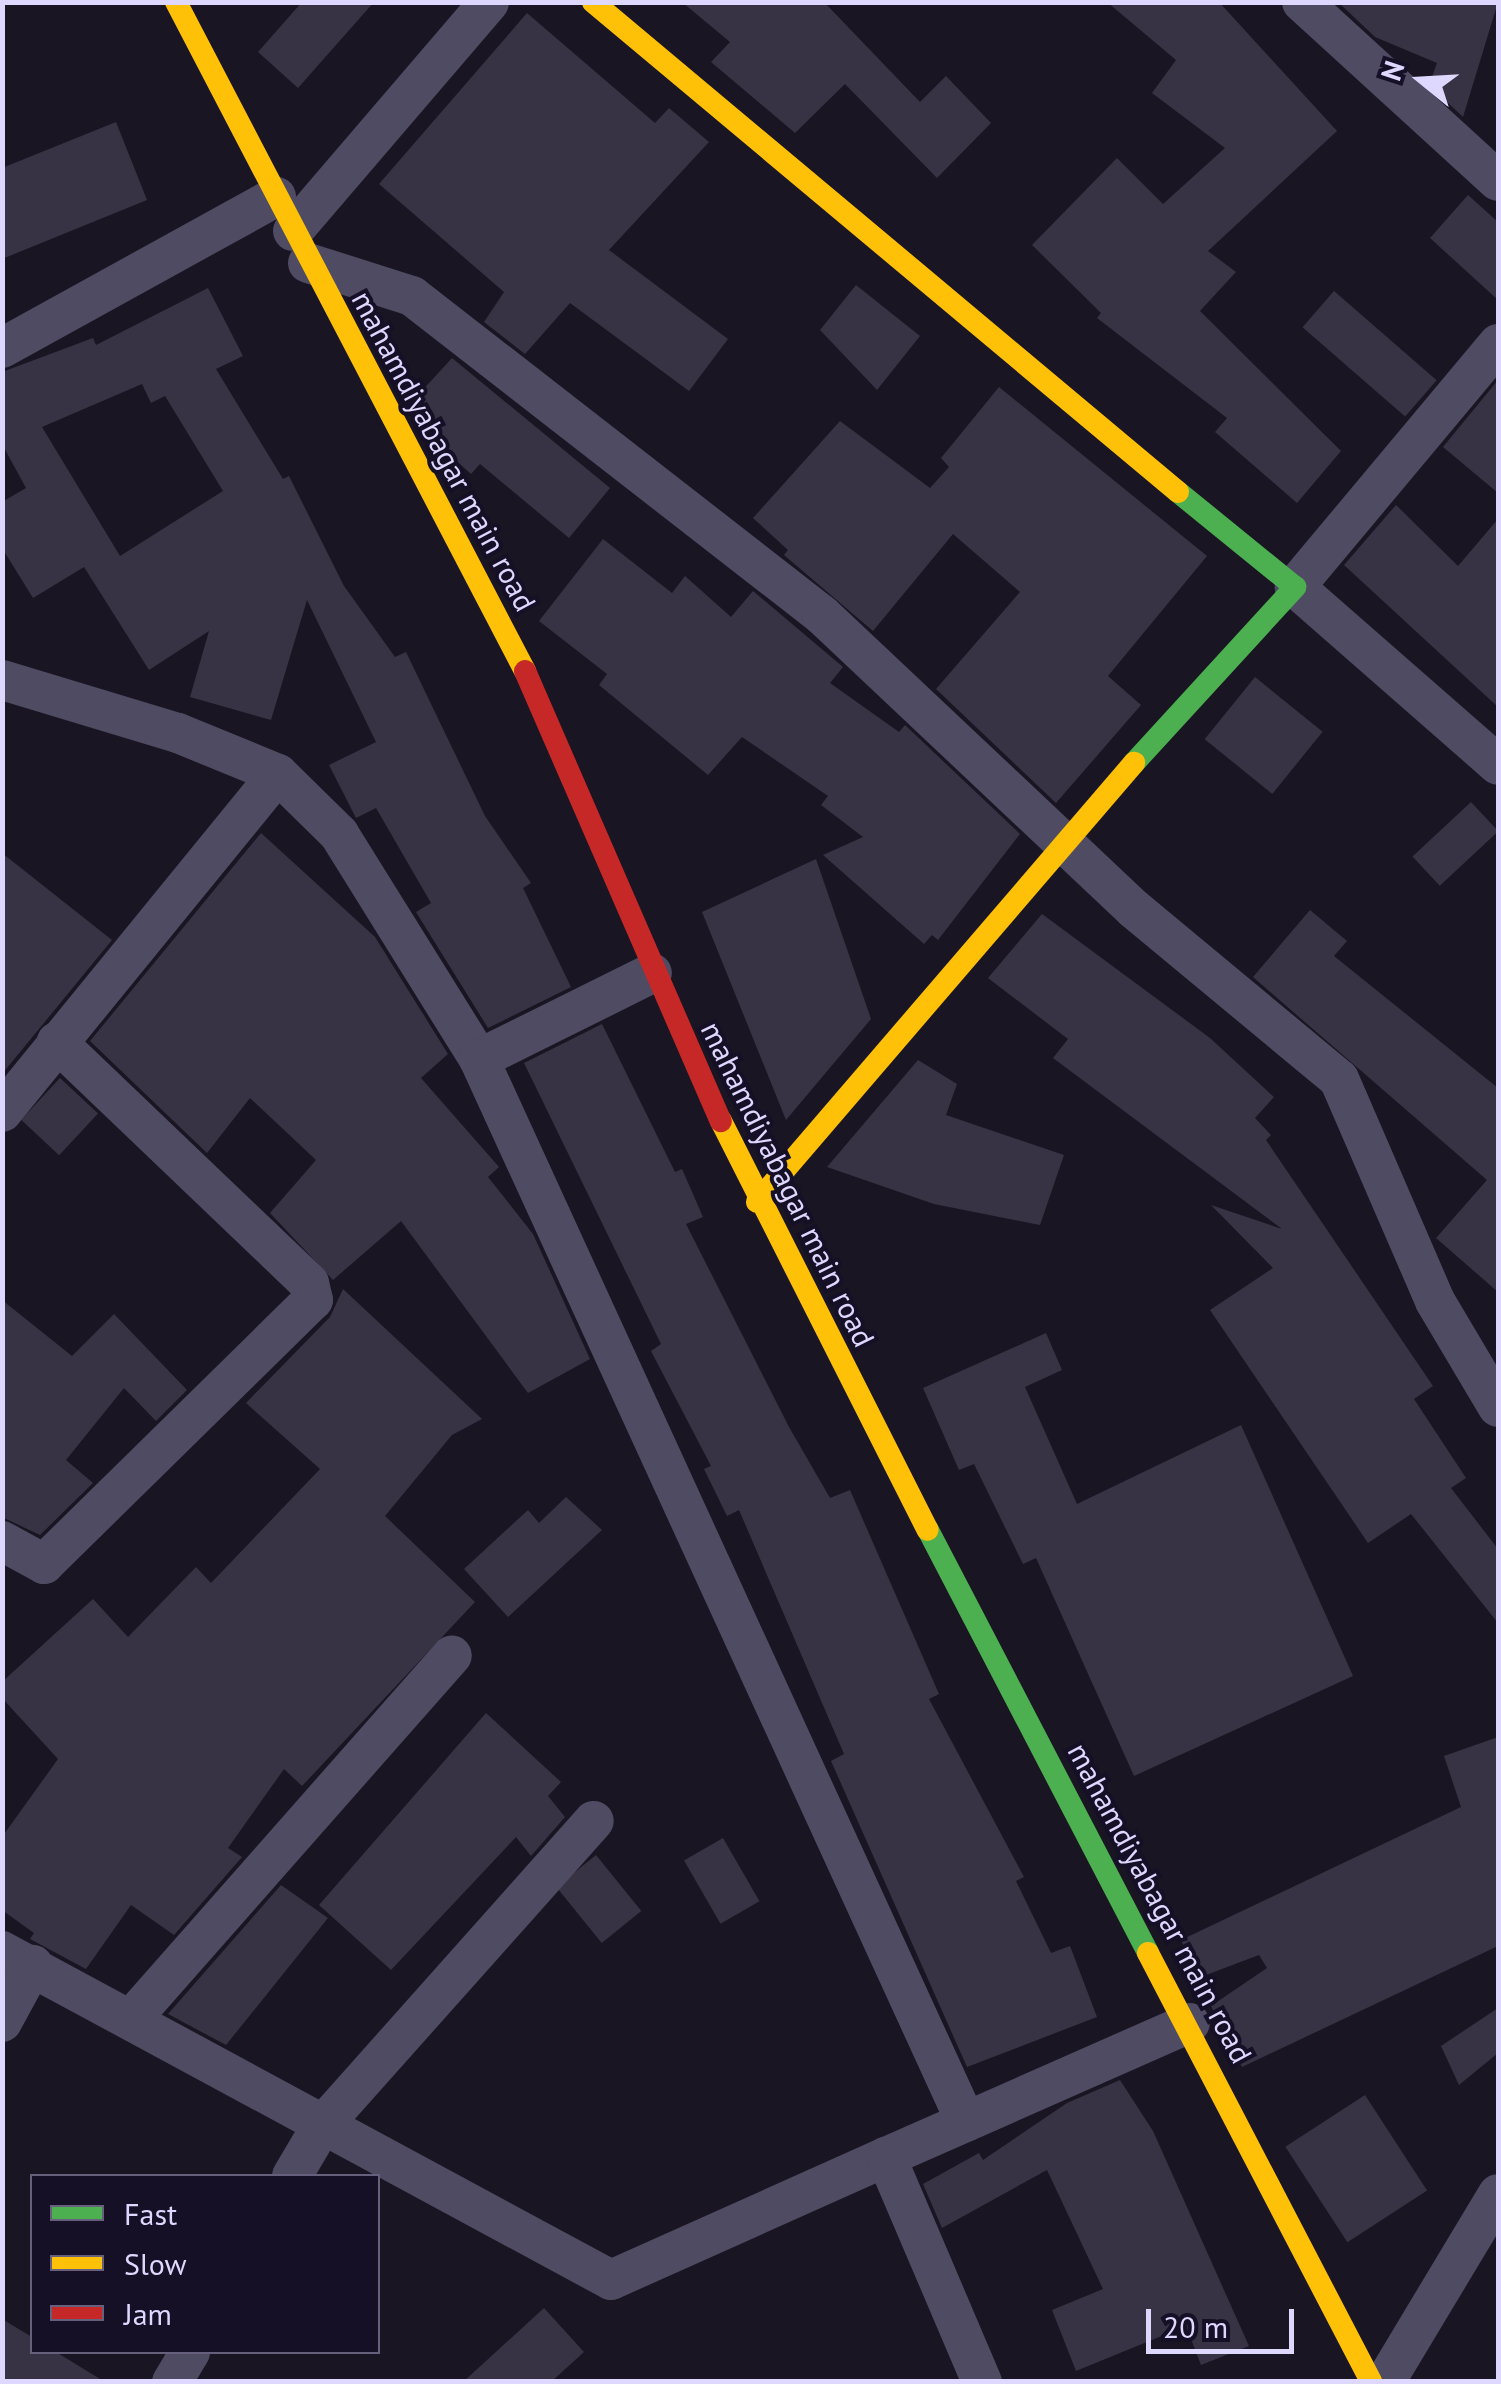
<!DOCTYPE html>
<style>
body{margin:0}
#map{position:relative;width:1501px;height:2384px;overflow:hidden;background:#191522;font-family:"PT Sans",sans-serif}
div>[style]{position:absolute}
.building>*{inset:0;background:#383344;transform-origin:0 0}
.street>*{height:40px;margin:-20px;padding:0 20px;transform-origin:20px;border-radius:20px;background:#4e4b62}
.fast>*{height:22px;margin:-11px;padding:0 11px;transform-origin:11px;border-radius:11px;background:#4caf50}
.slow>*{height:22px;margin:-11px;padding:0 11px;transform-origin:11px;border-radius:11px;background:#ffc107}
.jam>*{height:22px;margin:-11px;padding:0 11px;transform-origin:11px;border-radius:11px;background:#c62828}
span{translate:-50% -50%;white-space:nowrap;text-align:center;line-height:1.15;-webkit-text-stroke:8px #161027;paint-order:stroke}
.street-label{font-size:30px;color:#ded7fe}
.frame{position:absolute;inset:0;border:5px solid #ded7fe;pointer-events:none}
.legend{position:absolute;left:30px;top:2174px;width:350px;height:180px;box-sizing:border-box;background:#161027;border:2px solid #66607d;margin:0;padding:12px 18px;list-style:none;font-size:30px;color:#ded7fe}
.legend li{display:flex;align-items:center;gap:20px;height:50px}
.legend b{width:50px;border:2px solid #66607d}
.north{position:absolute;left:1371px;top:30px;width:100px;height:100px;-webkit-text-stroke:8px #161027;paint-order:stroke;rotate:288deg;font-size:28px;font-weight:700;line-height:40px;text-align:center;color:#ded7fe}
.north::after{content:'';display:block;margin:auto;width:35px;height:45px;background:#ded7fe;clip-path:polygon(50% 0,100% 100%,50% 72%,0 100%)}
.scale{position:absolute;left:1146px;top:2309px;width:148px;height:45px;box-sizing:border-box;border:5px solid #ded7fe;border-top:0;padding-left:12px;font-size:30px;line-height:35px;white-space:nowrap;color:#ded7fe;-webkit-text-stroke:8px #161027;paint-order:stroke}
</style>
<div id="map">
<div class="building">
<div style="clip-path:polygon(302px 2px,374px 2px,298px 88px,258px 52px)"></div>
<div style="clip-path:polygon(682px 2px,824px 2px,920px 102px,946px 76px,991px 123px,937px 178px,845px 84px,795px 133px,711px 62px,730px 42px)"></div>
<div style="clip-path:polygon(1107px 2px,1219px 2px,1337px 131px,1208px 251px,1236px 272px,1200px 311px,1341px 451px,1297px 503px,1215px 432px,1227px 418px,1097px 318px,1101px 313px,1032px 245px,1117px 158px,1163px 204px,1225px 148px,1152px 93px,1176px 60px)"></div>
<div style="clip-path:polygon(1338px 2px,1498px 2px,1463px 117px,1429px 85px,1437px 63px,1375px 37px)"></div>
<div style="clip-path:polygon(527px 13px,655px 123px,669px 108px,709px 142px,609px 250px,728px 339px,689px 391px,570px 303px,525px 354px,484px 322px,504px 292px,379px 184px)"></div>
<div style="clip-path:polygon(116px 122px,147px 200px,2px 259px,2px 168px)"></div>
<div style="clip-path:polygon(1468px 195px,1498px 222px,1498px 300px,1430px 238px)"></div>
<div style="clip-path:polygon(856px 285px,920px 336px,877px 390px,820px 330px)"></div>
<div style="clip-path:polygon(evenodd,208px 288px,243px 356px,216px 369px,283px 479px,289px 476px,344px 586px,395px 657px,406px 652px,485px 816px,531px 883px,523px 888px,571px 987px,488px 1028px,416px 912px,431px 903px,376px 808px,356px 818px,329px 765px,376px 742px,307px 600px,271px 720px,190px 697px,209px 631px,149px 670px,84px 567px,33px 598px,2px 548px,2px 502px,26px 488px,2px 444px,2px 372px,93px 338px,96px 345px,208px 288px,142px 384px,151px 403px,165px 396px,223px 491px,120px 556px,42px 427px,142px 384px)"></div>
<div style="left:1334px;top:291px;width:136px;height:48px;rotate:41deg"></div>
<div style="clip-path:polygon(452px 358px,610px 488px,569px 538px,480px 464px,471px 474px,453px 458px,419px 394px)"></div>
<div style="clip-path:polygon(1498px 380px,1498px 493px,1443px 447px)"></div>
<div style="clip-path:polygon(999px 387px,1207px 556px,1108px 676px,1141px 705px,1056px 803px,936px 689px,1020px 592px,953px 534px,873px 631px,784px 555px,788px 550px,753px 518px,840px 421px,930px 488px,949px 467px,941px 458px)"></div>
<div style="clip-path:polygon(1396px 505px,1458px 566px,1498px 519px,1498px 707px,1344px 565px)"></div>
<div style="clip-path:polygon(603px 539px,672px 593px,685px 576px,731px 617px,753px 591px,843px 667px,830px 683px,899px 732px,905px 725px,1020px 834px,938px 940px,932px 935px,924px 944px,823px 855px,863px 837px,821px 805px,828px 796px,742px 737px,708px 775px,599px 685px,607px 674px,539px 621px)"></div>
<div style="left:1255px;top:677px;width:87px;height:80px;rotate:39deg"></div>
<div style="left:1471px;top:802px;width:40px;height:80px;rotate:47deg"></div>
<div style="clip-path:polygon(261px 833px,375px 937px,448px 1054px,421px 1078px,499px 1167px,488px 1177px,533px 1234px,590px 1359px,528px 1393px,401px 1221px,333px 1280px,270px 1213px,316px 1160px,250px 1098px,207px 1153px,90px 1041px)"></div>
<div style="clip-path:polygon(2px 853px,112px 940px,2px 1074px)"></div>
<div style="clip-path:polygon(816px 859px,871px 1019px,786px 1120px,702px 912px)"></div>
<div style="clip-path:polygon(1310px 910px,1347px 941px,1334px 956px,1498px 1088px,1498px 1292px,1436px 1238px,1487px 1180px,1253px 977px)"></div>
<div style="clip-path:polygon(1042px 914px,1210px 1038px,1274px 1097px,1255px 1118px,1271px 1135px,1266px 1140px,1433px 1386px,1414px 1399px,1466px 1478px,1451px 1488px,1498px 1549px,1498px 1623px,1411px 1514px,1368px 1543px,1210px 1310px,1273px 1268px,1211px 1205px,1282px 1229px,1053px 1058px,1068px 1039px,988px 978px)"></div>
<div style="clip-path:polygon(602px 1024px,675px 1172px,682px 1169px,703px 1217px,686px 1224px,789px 1427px,830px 1498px,850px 1490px,939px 1694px,929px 1699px,1024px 1877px,1016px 1881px,1051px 1953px,1070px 1946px,1097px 2017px,967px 2067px,831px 1761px,844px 1754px,739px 1510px,727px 1516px,704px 1469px,711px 1466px,651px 1351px,661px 1344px,524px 1063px)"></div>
<div style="clip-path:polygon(918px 1060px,957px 1084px,946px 1115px,1064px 1155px,1040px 1225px,934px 1204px,827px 1167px)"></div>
<div style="left:60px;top:1078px;width:52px;height:57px;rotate:43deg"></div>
<div style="clip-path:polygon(343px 1289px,482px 1419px,452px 1435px,385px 1516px,475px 1602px,302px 1786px,284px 1769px,228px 1848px,242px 1857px,174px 1935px,131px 1905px,86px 1969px,30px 1939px,34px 1933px,2px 1910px,2px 1837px,58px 1759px,2px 1698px,2px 1682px,93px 1599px,128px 1637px,196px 1567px,211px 1583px,320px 1469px,246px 1403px,330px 1317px)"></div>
<div style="clip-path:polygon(2px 1300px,72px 1356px,114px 1314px,187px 1390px,156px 1421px,124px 1388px,66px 1460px,93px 1483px,40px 1535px,2px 1517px)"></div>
<div style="clip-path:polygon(1046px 1333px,1062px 1370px,1025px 1387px,1077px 1504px,1241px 1425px,1353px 1676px,1134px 1776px,1036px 1558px,1023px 1564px,974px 1464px,959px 1470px,923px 1388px)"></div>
<div style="clip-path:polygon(566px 1497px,602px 1530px,508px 1617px,464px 1569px,528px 1510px,539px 1523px)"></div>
<div style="clip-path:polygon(486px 1713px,561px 1782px,548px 1796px,565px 1817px,531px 1856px,516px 1837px,391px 1970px,319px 1905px)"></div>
<div style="clip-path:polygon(1498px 1737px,1498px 1946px,1242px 2067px,1211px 2006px,1267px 1968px,1259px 1955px,1198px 1978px,1181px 1940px,1461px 1807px,1444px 1756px)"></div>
<div style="left:723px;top:1838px;width:73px;height:45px;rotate:60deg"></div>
<div style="left:596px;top:1855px;width:72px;height:51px;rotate:51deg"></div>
<div style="clip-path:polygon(281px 1885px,328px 1918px,226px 2045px,168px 2014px)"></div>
<div style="clip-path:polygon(1498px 2008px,1498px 2053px,1459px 2085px,1441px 2046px)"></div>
<div style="clip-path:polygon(1120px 2080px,1153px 2131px,1249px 2346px,1201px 2365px,1186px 2326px,1076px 2371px,1052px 2310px,1103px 2289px,1047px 2170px,942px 2228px,923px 2184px,979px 2153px,983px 2160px,1067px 2103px)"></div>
<div style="left:1365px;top:2095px;width:114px;height:95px;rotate:57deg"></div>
<div style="clip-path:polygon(544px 2308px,584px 2352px,551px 2382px,463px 2382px)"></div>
<div style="clip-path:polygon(2px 2319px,32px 2337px,32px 2352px,56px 2352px,105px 2382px,2px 2382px)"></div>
</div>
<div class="street">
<div style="left:1302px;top:2px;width:265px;rotate:42.4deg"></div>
<div style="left:293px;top:231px;width:301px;rotate:-49.4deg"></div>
<div style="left:308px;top:263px;width:109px;rotate:17.6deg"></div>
<div style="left:412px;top:296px;width:519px;rotate:37.88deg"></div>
<div style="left:822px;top:615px;width:429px;rotate:43.3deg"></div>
<div style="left:1134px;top:909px;width:266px;rotate:39.7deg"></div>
<div style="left:1339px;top:1079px;width:242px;rotate:66.6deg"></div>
<div style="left:1435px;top:1301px;width:123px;rotate:59.3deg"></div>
<div style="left:1498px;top:344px;width:317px;rotate:129.9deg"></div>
<div style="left:1295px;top:587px;width:270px;rotate:41.2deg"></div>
<div style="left:2px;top:348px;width:313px;rotate:-28.9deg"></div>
<div style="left:2px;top:680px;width:184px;rotate:16.8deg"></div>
<div style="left:178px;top:733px;width:108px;rotate:22.3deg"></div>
<div style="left:278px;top:774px;width:86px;rotate:44.5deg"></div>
<div style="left:339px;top:834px;width:265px;rotate:58.1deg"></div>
<div style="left:479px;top:1059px;width:193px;rotate:-26.4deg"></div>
<div style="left:479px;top:1059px;width:1169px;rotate:65.39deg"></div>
<div style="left:2px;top:1112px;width:436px;rotate:-50.8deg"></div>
<div style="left:2px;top:1541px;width:48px;rotate:28.7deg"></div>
<div style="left:44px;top:1564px;width:377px;rotate:-44.5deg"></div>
<div style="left:313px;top:1300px;width:17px;rotate:-103deg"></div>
<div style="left:309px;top:1283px;width:349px;rotate:-136.3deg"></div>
<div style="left:2px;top:1951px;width:692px;rotate:28.38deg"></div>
<div style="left:611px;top:2280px;width:301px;rotate:-24.1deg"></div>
<div style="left:133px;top:2017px;width:482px;rotate:-48.6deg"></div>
<div style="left:2px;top:2022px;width:65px;rotate:-61.5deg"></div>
<div style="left:292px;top:2176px;width:57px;rotate:-59.4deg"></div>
<div style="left:321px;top:2127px;width:410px;rotate:-48.3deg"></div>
<div style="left:172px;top:2382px;width:35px;rotate:-59deg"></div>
<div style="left:982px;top:2382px;width:245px;rotate:-113.1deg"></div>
<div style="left:886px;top:2157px;width:332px;rotate:-23.8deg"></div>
<div style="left:1385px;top:2382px;width:219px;rotate:-59deg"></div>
</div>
<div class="fast">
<div style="left:1134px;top:763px;width:239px;rotate:-47.5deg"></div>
<div style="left:1295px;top:587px;width:151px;rotate:-140.9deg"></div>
<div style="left:928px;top:1530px;width:477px;rotate:62.5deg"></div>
</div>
<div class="slow">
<div style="left:176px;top:2px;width:755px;rotate:62.45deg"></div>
<div style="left:593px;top:2px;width:763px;rotate:39.95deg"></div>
<div style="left:721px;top:1121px;width:458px;rotate:63.2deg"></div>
<div style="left:757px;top:1202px;width:579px;rotate:-49.35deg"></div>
<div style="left:1148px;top:1953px;width:483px;rotate:62.5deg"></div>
</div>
<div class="jam">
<div style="left:525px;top:671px;width:491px;rotate:66.5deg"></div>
</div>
<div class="street-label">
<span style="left:444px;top:451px;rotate:62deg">mahamdiyabagar main road</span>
<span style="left:788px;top:1184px;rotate:64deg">mahamdiyabagar main road</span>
<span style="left:1160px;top:1903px;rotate:62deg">mahamdiyabagar main road</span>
</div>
<div class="frame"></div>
<ul class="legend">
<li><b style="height:12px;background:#4caf50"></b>Fast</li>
<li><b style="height:12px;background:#ffc107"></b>Slow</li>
<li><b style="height:12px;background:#c62828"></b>Jam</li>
</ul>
<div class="north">N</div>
<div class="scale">20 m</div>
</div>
